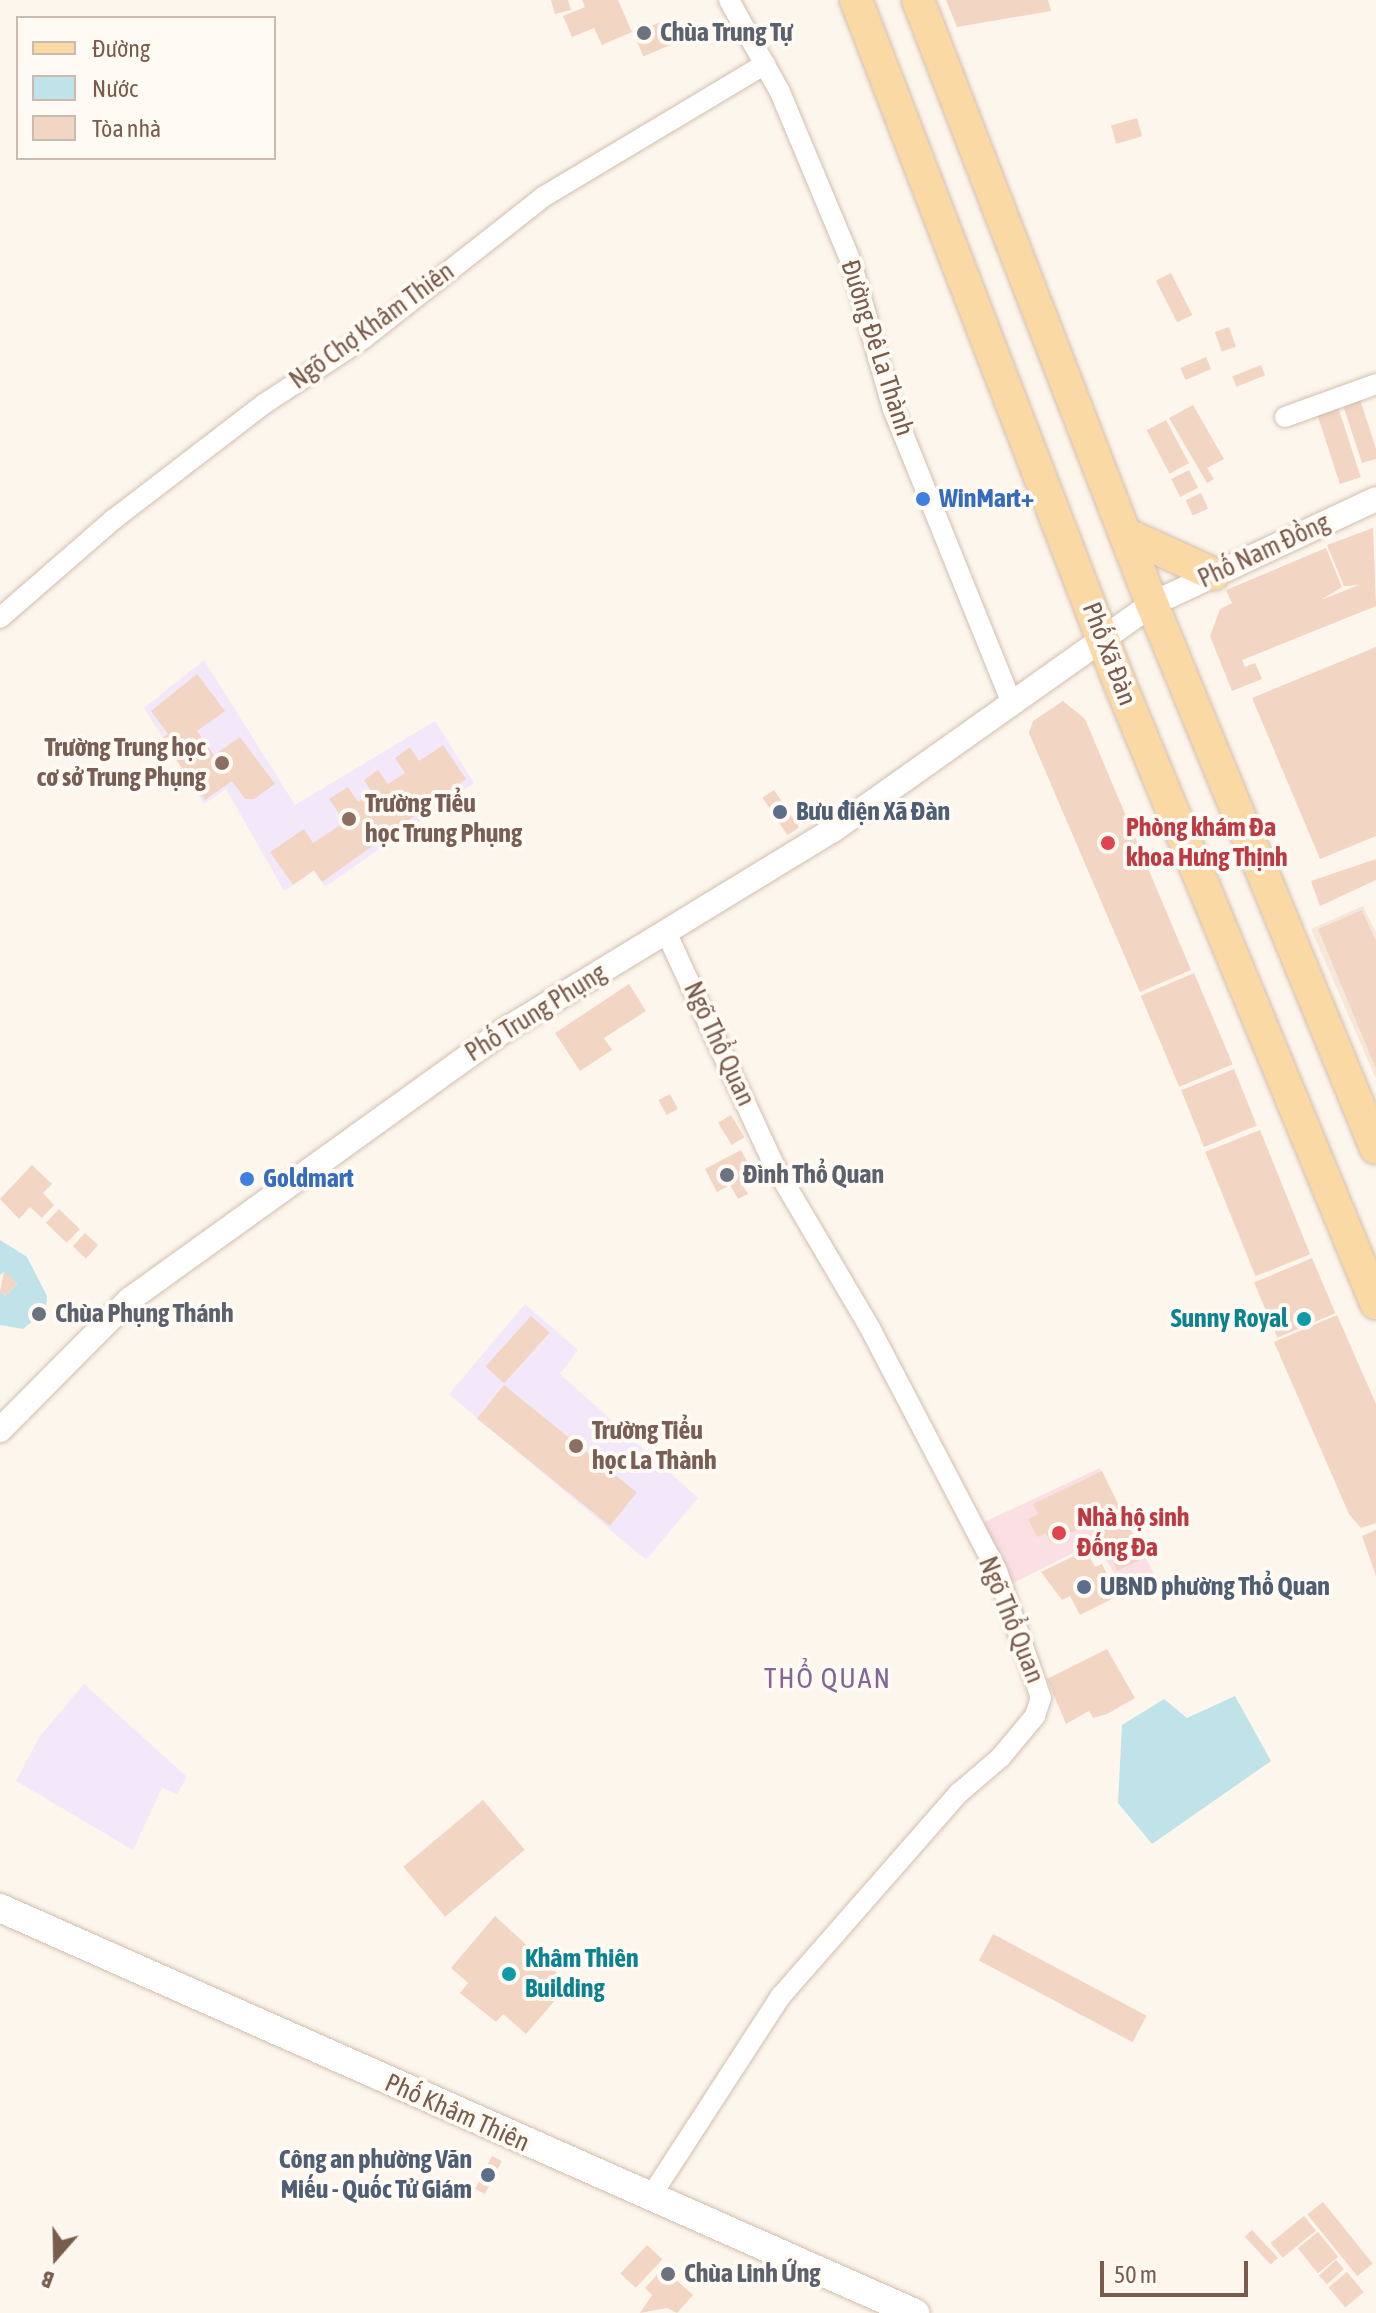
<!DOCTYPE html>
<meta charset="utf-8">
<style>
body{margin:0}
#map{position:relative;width:1376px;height:2313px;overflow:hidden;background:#fdf6ec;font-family:"Asap Condensed",sans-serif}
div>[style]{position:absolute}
.residential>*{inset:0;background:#f5e8da}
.education>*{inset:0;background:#f3e8fa}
.medical>*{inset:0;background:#fbdfe3}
.water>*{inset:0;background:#bfe3e8}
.building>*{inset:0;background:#f3d5c3;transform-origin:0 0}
.roads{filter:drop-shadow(0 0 2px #d1beb0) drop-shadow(0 0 2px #d1beb0)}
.minor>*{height:20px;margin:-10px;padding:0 10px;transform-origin:10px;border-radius:10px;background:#fff}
.tertiary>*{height:24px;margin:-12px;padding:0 12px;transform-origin:12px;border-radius:12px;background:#fff}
.secondary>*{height:28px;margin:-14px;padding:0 14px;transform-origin:14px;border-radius:14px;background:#fff}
.primary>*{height:32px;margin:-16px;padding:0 16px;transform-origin:16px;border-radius:16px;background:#fbd9a5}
.dots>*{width:22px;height:22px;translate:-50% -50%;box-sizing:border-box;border:4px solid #fffaf3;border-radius:50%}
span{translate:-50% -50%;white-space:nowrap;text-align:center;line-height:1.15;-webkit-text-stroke:8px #fffaf3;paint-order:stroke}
.worship-label{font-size:26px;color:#5b616d;font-weight:700}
.left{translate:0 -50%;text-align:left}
.street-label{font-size:26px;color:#7a5c4d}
.shop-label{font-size:26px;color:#366cbe;font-weight:700}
.education-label{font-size:26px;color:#785e54;font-weight:700}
.right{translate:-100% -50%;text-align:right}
.service-label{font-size:26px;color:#4e5e75;font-weight:700}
.health-label{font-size:26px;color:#be3a42;font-weight:700}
.culture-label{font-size:26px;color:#0d838f;font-weight:700}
.neighbourhood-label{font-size:28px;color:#846695;letter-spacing:2px}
.legend{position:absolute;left:16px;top:16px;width:260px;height:144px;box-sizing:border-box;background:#fffaf3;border:2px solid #cabbb1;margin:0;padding:10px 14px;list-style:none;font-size:24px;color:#7a5c4d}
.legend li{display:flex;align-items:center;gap:16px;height:40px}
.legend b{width:40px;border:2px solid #cabbb1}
.north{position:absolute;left:16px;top:2217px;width:80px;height:80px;-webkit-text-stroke:6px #fffaf3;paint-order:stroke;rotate:200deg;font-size:22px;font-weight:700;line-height:32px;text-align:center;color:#7a5c4d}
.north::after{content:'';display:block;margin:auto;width:28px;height:36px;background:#7a5c4d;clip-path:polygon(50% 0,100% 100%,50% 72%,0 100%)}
.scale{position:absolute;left:1100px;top:2261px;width:148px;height:36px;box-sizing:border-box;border:4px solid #7a5c4d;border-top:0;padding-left:10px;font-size:24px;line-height:28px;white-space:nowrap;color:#7a5c4d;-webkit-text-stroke:6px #fffaf3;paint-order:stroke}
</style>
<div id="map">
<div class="residential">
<div style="clip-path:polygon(1363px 906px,1376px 933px,1376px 1079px,1311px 929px)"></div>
</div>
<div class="education">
<div style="clip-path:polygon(204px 660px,295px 805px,435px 721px,474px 783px,325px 887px,314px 871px,284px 891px,226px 789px,204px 804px,144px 708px)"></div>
<div style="clip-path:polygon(525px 1304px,578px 1350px,560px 1374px,698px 1498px,646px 1560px,449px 1394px)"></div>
<div style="clip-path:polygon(84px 1684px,187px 1777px,177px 1794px,162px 1788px,133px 1850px,16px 1781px,40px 1736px)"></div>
</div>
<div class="medical">
<div style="clip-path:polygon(1100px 1468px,1155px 1576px,1125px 1591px,1095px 1542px,1011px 1584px,980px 1524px)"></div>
</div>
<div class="water">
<div style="clip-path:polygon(0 1240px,27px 1257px,47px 1296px,46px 1310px,23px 1329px,0 1325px,0 1291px,5px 1296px,17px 1284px,4px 1272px,0 1275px)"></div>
<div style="clip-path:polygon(1235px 1696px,1271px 1761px,1152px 1844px,1118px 1803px,1122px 1725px,1164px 1699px,1187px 1718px)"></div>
</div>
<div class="building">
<div style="clip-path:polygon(551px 0,568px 0,571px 10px,555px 14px)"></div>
<div style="clip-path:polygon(582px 0,618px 0,632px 32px,602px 45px,594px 28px,572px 37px,563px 16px,585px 7px)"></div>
<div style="clip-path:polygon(946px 0,1048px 0,1051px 11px,957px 27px)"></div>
<div style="left:663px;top:21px;width:25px;height:32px;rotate:67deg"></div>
<div style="left:1137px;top:118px;width:19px;height:27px;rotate:74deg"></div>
<div style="left:1171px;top:273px;width:47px;height:17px;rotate:63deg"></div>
<div style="left:1229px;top:327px;width:21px;height:15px;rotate:71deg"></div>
<div style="left:1206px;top:357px;width:13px;height:28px;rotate:67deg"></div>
<div style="left:1261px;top:365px;width:11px;height:31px;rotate:68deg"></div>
<div style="clip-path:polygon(1358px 393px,1376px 449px,1376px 459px,1362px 463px,1341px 399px)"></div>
<div style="left:1337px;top:404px;width:77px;height:22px;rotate:72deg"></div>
<div style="clip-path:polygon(1193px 405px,1224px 459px,1207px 468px,1214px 479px,1207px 483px,1169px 418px)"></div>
<div style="left:1166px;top:420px;width:49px;height:22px;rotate:62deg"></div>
<div style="left:1189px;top:470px;width:20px;height:20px;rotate:63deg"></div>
<div style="left:1201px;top:493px;width:17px;height:17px;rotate:65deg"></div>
<div style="clip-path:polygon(1373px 528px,1376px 606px,1242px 660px,1245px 667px,1255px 663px,1262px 679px,1232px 691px,1210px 636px,1220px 609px,1232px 603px,1226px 590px,1326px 548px,1342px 587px,1321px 600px,1359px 585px,1344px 586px,1327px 545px)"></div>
<div style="clip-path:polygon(1376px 647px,1376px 836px,1320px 859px,1252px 698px)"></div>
<div style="clip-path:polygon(197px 674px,225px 711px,197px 731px,214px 755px,240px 737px,275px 784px,254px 799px,245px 799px,232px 781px,205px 800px,161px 739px,168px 734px,151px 711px)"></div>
<div style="clip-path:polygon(1063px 701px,1085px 719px,1191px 970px,1140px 992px,1029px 733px,1033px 721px)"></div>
<div style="clip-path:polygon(443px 745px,466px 779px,322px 882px,314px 870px,293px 885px,270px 852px,304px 829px,313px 843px,345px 822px,329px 799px,348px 787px,358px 802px,372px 793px,364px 780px,378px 770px,388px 784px,405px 773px,395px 758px,410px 747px,419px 761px)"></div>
<div style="left:774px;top:790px;width:45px;height:14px;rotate:56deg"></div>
<div style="clip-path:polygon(1376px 859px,1376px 880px,1320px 906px,1311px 881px)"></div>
<div style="clip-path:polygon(1362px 910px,1376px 941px,1376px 1069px,1318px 929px)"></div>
<div style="left:1194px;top:973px;width:99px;height:58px;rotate:67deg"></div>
<div style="clip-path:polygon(629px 984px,646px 1011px,604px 1038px,612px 1050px,580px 1071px,555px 1033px)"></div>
<div style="left:1234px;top:1069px;width:61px;height:57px;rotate:68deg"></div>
<div style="left:670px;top:1094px;width:17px;height:13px;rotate:62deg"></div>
<div style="left:731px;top:1115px;width:26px;height:15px;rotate:59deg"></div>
<div style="left:1260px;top:1130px;width:134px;height:59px;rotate:68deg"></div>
<div style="clip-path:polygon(741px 1150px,753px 1172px,739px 1179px,748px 1194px,738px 1199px,730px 1185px,717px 1192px,705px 1169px)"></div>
<div style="clip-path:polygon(32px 1165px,52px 1184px,43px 1193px,54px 1205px,42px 1218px,30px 1207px,19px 1219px,0 1199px)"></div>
<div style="left:59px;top:1209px;width:29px;height:19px;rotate:44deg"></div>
<div style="left:85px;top:1233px;width:18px;height:18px;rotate:43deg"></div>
<div style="left:1312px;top:1258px;width:60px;height:63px;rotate:67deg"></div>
<div style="clip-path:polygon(4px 1271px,17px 1284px,5px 1296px,0 1291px)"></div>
<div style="clip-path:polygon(1337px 1315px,1376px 1404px,1376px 1523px,1361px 1528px,1349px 1514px,1274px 1342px)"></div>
<div style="left:531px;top:1316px;width:25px;height:68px;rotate:42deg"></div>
<div style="left:504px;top:1385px;width:171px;height:43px;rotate:39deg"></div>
<div style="clip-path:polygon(1102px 1471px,1144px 1558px,1117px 1571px,1094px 1522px,1050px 1542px,1046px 1533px,1037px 1537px,1028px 1519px,1038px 1514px,1033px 1504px)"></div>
<div style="clip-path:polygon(1376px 1530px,1376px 1576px,1362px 1536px)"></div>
<div style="clip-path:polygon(1086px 1550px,1095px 1567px,1102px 1564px,1118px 1596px,1080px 1615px,1070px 1596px,1062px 1600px,1041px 1572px)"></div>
<div style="clip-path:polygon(1107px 1649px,1135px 1698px,1107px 1714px,1093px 1718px,1089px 1711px,1066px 1724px,1047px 1679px)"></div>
<div style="left:483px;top:1800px;width:65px;height:104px;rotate:50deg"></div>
<div style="clip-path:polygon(495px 1916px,569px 1984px,526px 2034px,503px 2014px,496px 2022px,460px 1993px,468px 1983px,451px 1968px)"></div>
<div style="left:993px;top:1934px;width:174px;height:30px;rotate:28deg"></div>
<div style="left:492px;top:2156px;width:11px;height:37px;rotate:27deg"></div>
<div style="left:1323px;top:2202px;width:79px;height:20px;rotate:51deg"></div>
<div style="left:1304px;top:2216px;width:19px;height:43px;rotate:51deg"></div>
<div style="left:1252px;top:2230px;width:38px;height:10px;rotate:47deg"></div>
<div style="left:1318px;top:2232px;width:32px;height:26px;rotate:51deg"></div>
<div style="left:647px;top:2245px;width:21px;height:39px;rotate:43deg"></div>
<div style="left:1336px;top:2260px;width:12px;height:23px;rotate:48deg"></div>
<div style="clip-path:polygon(663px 2268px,693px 2295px,677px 2313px,667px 2308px,640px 2313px,652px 2295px,645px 2288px)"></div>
<div style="left:1347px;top:2272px;width:26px;height:24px;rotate:50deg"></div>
</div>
<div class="roads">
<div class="minor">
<div style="left:729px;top:0;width:105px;rotate:61deg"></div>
<div style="left:780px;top:92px;width:184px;rotate:67.3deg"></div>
<div style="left:851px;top:262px;width:153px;rotate:74.1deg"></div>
<div style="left:893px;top:409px;width:317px;rotate:68deg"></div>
<div style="left:1285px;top:417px;width:97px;rotate:-19.9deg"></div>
<div style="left:0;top:618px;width:151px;rotate:-41deg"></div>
<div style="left:114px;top:519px;width:189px;rotate:-37.5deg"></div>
<div style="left:264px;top:404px;width:120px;rotate:-33.4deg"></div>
<div style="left:364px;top:338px;width:228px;rotate:-38.2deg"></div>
<div style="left:543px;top:197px;width:259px;rotate:-30.9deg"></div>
<div style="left:649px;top:2199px;width:242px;rotate:-57deg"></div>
<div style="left:781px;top:1996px;width:270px;rotate:-48.8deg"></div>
<div style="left:959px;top:1793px;width:54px;rotate:-40.5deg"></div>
<div style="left:1000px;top:1758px;width:55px;rotate:-50.2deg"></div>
<div style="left:1035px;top:1716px;width:19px;rotate:-72deg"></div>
<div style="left:1041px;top:1698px;width:134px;rotate:-109.1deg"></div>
<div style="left:997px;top:1571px;width:274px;rotate:-117.6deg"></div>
<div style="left:870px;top:1328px;width:187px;rotate:-120.5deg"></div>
<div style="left:775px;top:1167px;width:259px;rotate:-114.9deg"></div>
</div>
<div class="tertiary">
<div style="left:0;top:1430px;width:183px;rotate:-45.2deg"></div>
<div style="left:129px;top:1300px;width:463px;rotate:-35.7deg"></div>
<div style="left:505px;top:1030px;width:384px;rotate:-31.4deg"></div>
<div style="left:833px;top:830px;width:391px;rotate:-35.3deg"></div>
<div style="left:1152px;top:604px;width:247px;rotate:-25.1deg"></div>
</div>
<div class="secondary">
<div style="left:0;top:1908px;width:1001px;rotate:23.88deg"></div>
</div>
<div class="primary">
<div style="left:856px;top:0;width:733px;rotate:68.9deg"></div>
<div style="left:1120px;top:684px;width:670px;rotate:67.53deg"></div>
<div style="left:918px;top:0;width:648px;rotate:68.82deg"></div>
<div style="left:1152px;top:604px;width:588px;rotate:67.62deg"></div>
<div style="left:1128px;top:535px;width:94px;rotate:24.6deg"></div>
</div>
</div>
<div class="dots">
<div style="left:644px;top:33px;background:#6b7280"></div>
<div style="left:923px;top:499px;background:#3f7fe0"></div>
<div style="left:222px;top:763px;background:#8d6e63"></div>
<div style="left:780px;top:812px;background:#5c6f8a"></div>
<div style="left:349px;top:819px;background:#8d6e63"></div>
<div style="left:1108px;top:843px;background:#e0444e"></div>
<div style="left:727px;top:1175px;background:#6b7280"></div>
<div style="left:247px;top:1179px;background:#3f7fe0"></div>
<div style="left:39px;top:1314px;background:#6b7280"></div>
<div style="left:1304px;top:1319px;background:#0f9aa8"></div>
<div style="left:576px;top:1446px;background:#8d6e63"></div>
<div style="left:1059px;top:1533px;background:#e0444e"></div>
<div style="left:1084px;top:1587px;background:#5c6f8a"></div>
<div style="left:509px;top:1974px;background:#0f9aa8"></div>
<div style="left:488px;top:2175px;background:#5c6f8a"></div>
<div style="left:668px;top:2274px;background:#6b7280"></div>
</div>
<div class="worship-label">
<span class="left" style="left:660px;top:33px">Chùa Trung Tự</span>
<span class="left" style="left:743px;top:1175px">Đình Thổ Quan</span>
<span class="left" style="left:55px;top:1314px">Chùa Phụng Thánh</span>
<span class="left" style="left:684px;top:2274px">Chùa Linh Ứng</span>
</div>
<div class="street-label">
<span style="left:372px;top:326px;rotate:-36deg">Ngõ Chợ Khâm Thiên</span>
<span style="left:877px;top:348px;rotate:72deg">Đường Đê La Thành</span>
<span style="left:1264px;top:551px;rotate:-25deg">Phố Nam Đồng</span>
<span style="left:1109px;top:654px;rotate:69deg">Phố Xã Đàn</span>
<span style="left:536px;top:1013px;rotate:-32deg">Phố Trung Phụng</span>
<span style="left:719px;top:1044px;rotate:65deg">Ngõ Thổ Quan</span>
<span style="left:1011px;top:1620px;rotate:68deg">Ngõ Thổ Quan</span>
<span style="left:457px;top:2113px;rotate:24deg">Phố Khâm Thiên</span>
</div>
<div class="shop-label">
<span class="left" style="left:939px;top:499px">WinMart+</span>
<span class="left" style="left:263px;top:1179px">Goldmart</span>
</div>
<div class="education-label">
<span class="right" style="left:206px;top:763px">Trường Trung học<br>cơ sở Trung Phụng</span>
<span class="left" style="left:365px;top:819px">Trường Tiểu<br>học Trung Phụng</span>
<span class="left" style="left:592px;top:1446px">Trường Tiểu<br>học La Thành</span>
</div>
<div class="service-label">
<span class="left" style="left:796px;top:812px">Bưu điện Xã Đàn</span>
<span class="left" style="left:1100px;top:1587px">UBND phường Thổ Quan</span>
<span class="right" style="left:472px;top:2175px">Công an phường Văn<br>Miếu - Quốc Tử Giám</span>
</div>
<div class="health-label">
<span class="left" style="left:1126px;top:843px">Phòng khám Đa<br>khoa Hưng Thịnh</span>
<span class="left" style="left:1077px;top:1533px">Nhà hộ sinh<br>Đống Đa</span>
</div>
<div class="culture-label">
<span class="right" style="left:1288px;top:1319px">Sunny Royal</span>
<span class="left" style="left:525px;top:1974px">Khâm Thiên<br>Building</span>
</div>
<div class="neighbourhood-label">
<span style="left:828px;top:1678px">THỔ QUAN</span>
</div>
<ul class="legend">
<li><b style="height:10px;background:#fbd9a5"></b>Đường</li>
<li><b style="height:22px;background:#bfe3e8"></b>Nước</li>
<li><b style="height:22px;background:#f3d5c3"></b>Tòa nhà</li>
</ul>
<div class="north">B</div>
<div class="scale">50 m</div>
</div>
